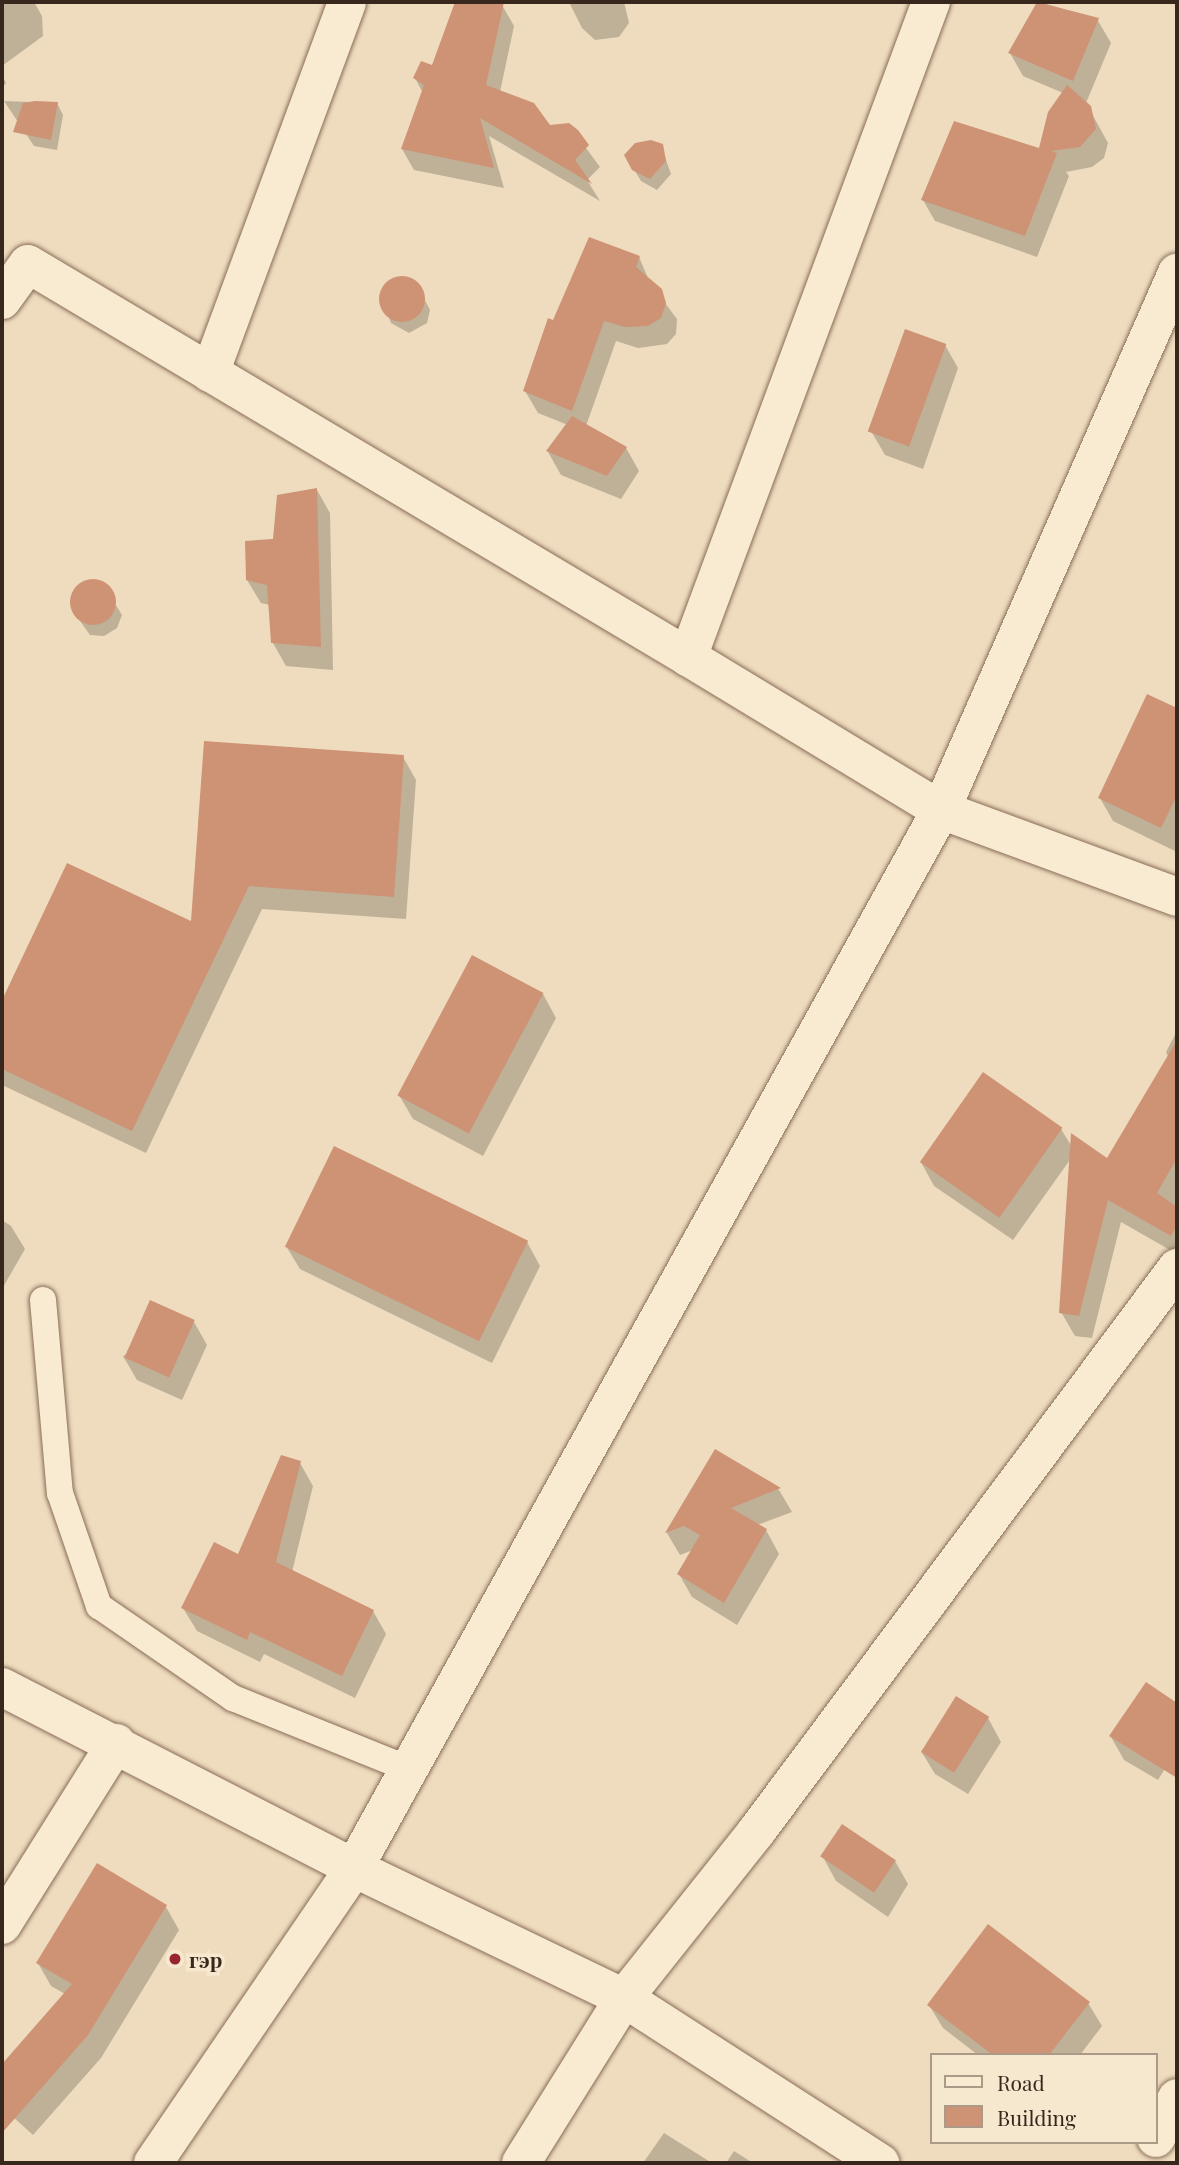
<!DOCTYPE html>
<html>
<head>
<meta charset="utf-8">
<style>
	body { margin:0 }
	#map { position:relative; width:1179px; height:2165px; overflow:hidden; background:#efdcbf; font-family:"Playfair Display",serif }
	div>[style] { position:absolute }
	.shadow>* { inset:0; background:#0003 }
	.building>* { inset:0; background:#ce9274; transform-origin:0 0 }
	.round { border-radius:50% }
	.roads { filter:drop-shadow(0 0 2px #886d57) drop-shadow(0 0 2px #886d57) }
	.lane>* { height:26px; margin:-13px; padding:0 13px; transform-origin:13px; border-radius:13px; background:#f9ead2 }
	.street>* { height:38px; margin:-19px; padding:0 19px; transform-origin:19px; border-radius:19px; background:#f9ead2 }
	.secondary>* { height:38px; margin:-19px; padding:0 19px; transform-origin:19px; border-radius:19px; background:#f9ead2 }
	.dots>* { width:19px; height:19px; translate:-50% -50%; box-sizing:border-box; border:4px solid #f6e7cf; border-radius:50% }
	span { translate:-50% -50%; white-space:nowrap; text-align:center; line-height:1.15; -webkit-text-stroke:7px #f6e7cf; paint-order:stroke }
	.poi-label { font-size:21px; color:#37271c; font-weight:700 }
	.left { translate:0 -50%; text-align:left }
	.frame { position:absolute; inset:0; border:4px solid #37271c; pointer-events:none }
	.legend { position:absolute; left:930px; top:2053px; width:228px; height:91px; box-sizing:border-box; background:#f6e7cf; border:2px solid #aa9a87; margin:0; padding:9px 12px; list-style:none; font-size:21px; color:#37271c }
	.legend li { display:flex; align-items:center; gap:14px; height:35px }
	.legend b { width:35px; border:2px solid #aa9a87 }
</style>
</head>
<body>
<div id="map">
	<div class="shadow">
		<div style="clip-path:polygon(2px 2px,34px 2px,42px 16px,43px 36px,2px 66px)"></div>
		<div style="clip-path:polygon(457px 2px,502px 5px,514px 26px,500px 92px,549px 127px,569px 125px,600px 167px,587px 180px,600px 201px,489px 136px,504px 188px,414px 170px,402px 149px,423px 93px,415px 78px,433px 67px)"></div>
		<div style="clip-path:polygon(569px 2px,624px 2px,629px 23px,619px 37px,595px 40px,582px 28px)"></div>
		<div style="clip-path:polygon(1039px 2px,1097px 19px,1111px 43px,1086px 103px,1108px 143px,1104px 158px,1092px 167px,1066px 172px,1069px 176px,1037px 257px,935px 221px,923px 200px,1040px 150px,1063px 93px,1023px 76px,1010px 53px)"></div>
		<div style="clip-path:polygon(2px 75px,6px 83px,2px 88px)"></div>
		<div style="clip-path:polygon(4px 101px,57px 103px,63px 115px,57px 150px,34px 146px)"></div>
		<div style="clip-path:polygon(661px 146px,671px 174px,657px 190px,641px 181px,626px 156px)"></div>
		<div style="clip-path:polygon(639px 257px,650px 283px,677px 319px,676px 334px,667px 344px,638px 348px,616px 341px,586px 426px,626px 448px,639px 471px,621px 499px,561px 475px,548px 452px,568px 425px,538px 413px,525px 391px,553px 322px)"></div>
		<div style="clip-path:polygon(405px 278px,417px 285px,430px 310px,427px 323px,409px 333px,391px 323px,381px 297px,392px 280px)"></div>
		<div style="clip-path:polygon(945px 345px,958px 368px,923px 469px,885px 455px,871px 431px)"></div>
		<div style="clip-path:polygon(317px 490px,330px 513px,333px 670px,286px 666px,273px 643px,270px 605px,261px 603px,247px 580px)"></div>
		<div style="clip-path:polygon(91px 581px,103px 584px,122px 615px,117px 628px,104px 636px,90px 635px,73px 611px,74px 591px)"></div>
		<div style="clip-path:polygon(1148px 696px,1177px 710px,1175px 851px,1113px 821px,1100px 798px)"></div>
		<div style="clip-path:polygon(403px 757px,416px 780px,406px 919px,262px 909px,146px 1153px,2px 1085px,2px 1004px,68px 865px,193px 923px)"></div>
		<div style="clip-path:polygon(543px 994px,556px 1018px,483px 1156px,413px 1119px,399px 1095px)"></div>
		<div style="clip-path:polygon(1177px 1031px,1177px 1254px,1121px 1222px,1092px 1338px,1075px 1336px,1061px 1312px,1072px 1157px,1013px 1240px,934px 1186px,921px 1162px,1061px 1129px,1072px 1147px,1108px 1161px,1169px 1058px,1166px 1052px)"></div>
		<div style="clip-path:polygon(2px 1220px,11px 1226px,25px 1249px,2px 1289px)"></div>
		<div style="clip-path:polygon(527px 1242px,540px 1266px,492px 1363px,300px 1269px,286px 1246px)"></div>
		<div style="clip-path:polygon(194px 1322px,207px 1345px,182px 1400px,137px 1380px,123px 1356px)"></div>
		<div style="clip-path:polygon(716px 1451px,779px 1490px,792px 1512px,757px 1525px,766px 1530px,779px 1554px,737px 1625px,692px 1597px,679px 1574px,693px 1550px,680px 1555px,667px 1533px)"></div>
		<div style="clip-path:polygon(300px 1463px,313px 1486px,292px 1572px,373px 1611px,386px 1634px,355px 1698px,264px 1654px,260px 1662px,197px 1631px,183px 1608px,239px 1556px)"></div>
		<div style="clip-path:polygon(1146px 1685px,1177px 1705px,1177px 1749px,1158px 1780px,1124px 1760px,1111px 1737px)"></div>
		<div style="clip-path:polygon(988px 1718px,1001px 1742px,968px 1794px,935px 1774px,921px 1751px)"></div>
		<div style="clip-path:polygon(823px 1857px,895px 1861px,908px 1884px,888px 1917px,836px 1881px)"></div>
		<div style="clip-path:polygon(166px 1907px,179px 1930px,101px 2058px,33px 2135px,2px 2107px,2px 2067px,65px 1994px,51px 1986px,38px 1963px)"></div>
		<div style="clip-path:polygon(1088px 2003px,1102px 2026px,1080px 2055px,978px 2055px,943px 2028px,929px 2005px)"></div>
		<div style="clip-path:polygon(664px 2133px,712px 2163px,643px 2163px)"></div>
		<div style="clip-path:polygon(734px 2151px,753px 2163px,726px 2163px)"></div>
	</div>
	<div class="building">
		<div style="clip-path:polygon(455px 2px,504px 2px,486px 85px,534px 103px,550px 125px,569px 123px,578px 130px,589px 145px,575px 160px,592px 184px,480px 118px,494px 168px,401px 149px,424px 85px,413px 78px,421px 61px,432px 65px)"></div>
		<div style="clip-path:polygon(1037px 2px,1099px 18px,1073px 81px,1008px 53px)"></div>
		<div style="clip-path:polygon(1067px 85px,1091px 106px,1096px 129px,1080px 147px,1051px 151px,1057px 153px,1025px 236px,921px 200px,954px 121px,1039px 148px,1048px 112px)"></div>
		<div style="clip-path:polygon(35px 101px,58px 102px,51px 140px,13px 132px,23px 103px)"></div>
		<div style="clip-path:polygon(651px 140px,663px 144px,666px 161px,650px 179px,632px 170px,624px 155px,635px 143px)"></div>
		<div style="clip-path:polygon(589px 237px,640px 256px,636px 267px,662px 289px,666px 303px,661px 318px,648px 326px,625px 327px,604px 321px,572px 411px,523px 391px,548px 318px,553px 320px)"></div>
		<div class="round" style="left:379px;top:276px;width:46px;height:46px"></div>
		<div style="left:905px;top:329px;width:44px;height:109px;rotate:20deg"></div>
		<div style="clip-path:polygon(572px 416px,627px 447px,607px 476px,546px 451px)"></div>
		<div style="clip-path:polygon(317px 488px,321px 647px,271px 643px,267px 585px,246px 580px,245px 541px,273px 539px,277px 495px)"></div>
		<div class="round" style="left:70px;top:579px;width:46px;height:46px"></div>
		<div style="clip-path:polygon(1147px 694px,1177px 708px,1177px 795px,1161px 828px,1098px 798px)"></div>
		<div style="clip-path:polygon(204px 741px,404px 755px,394px 897px,249px 886px,132px 1131px,2px 1069px,2px 1000px,67px 863px,191px 921px)"></div>
		<div style="left:472px;top:955px;width:81px;height:159px;rotate:28deg"></div>
		<div style="clip-path:polygon(1177px 1040px,1177px 1158px,1157px 1193px,1177px 1207px,1177px 1225px,1171px 1236px,1108px 1200px,1079px 1316px,1059px 1313px,1071px 1133px,1107px 1158px)"></div>
		<div style="left:983px;top:1072px;width:97px;height:110px;rotate:35deg"></div>
		<div style="left:334px;top:1146px;width:216px;height:112px;rotate:26deg"></div>
		<div style="left:150px;top:1300px;width:49px;height:63px;rotate:24deg"></div>
		<div style="clip-path:polygon(715px 1449px,781px 1488px,731px 1508px,767px 1529px,724px 1603px,677px 1574px,700px 1535px,684px 1526px,665px 1533px)"></div>
		<div style="clip-path:polygon(281px 1455px,301px 1461px,276px 1562px,374px 1610px,342px 1676px,250px 1632px,247px 1640px,181px 1608px,214px 1542px,238px 1554px)"></div>
		<div style="clip-path:polygon(1146px 1682px,1177px 1703px,1177px 1778px,1109px 1736px)"></div>
		<div style="left:956px;top:1696px;width:39px;height:66px;rotate:32deg"></div>
		<div style="left:842px;top:1824px;width:65px;height:39px;rotate:34deg"></div>
		<div style="clip-path:polygon(97px 1863px,167px 1905px,88px 2035px,2px 2133px,2px 2064px,72px 1984px,36px 1963px)"></div>
		<div style="clip-path:polygon(988px 1924px,1090px 2002px,1049px 2055px,993px 2055px,927px 2005px)"></div>
	</div>
	<div class="roads">
		<div class="lane">
			<div style="left:43px;top:1300px;width:194px;rotate:85deg"></div>
			<div style="left:60px;top:1493px;width:120px;rotate:71deg"></div>
			<div style="left:99px;top:1606px;width:163px;rotate:34.5deg"></div>
			<div style="left:233px;top:1698px;width:190px;rotate:22deg"></div>
		</div>
		<div class="street">
			<div style="left:931px;top:2px;width:699px;rotate:110.35deg"></div>
			<div style="left:688px;top:657px;width:296px;rotate:31.2deg"></div>
			<div style="left:941px;top:810px;width:252px;rotate:20.2deg"></div>
			<div style="left:2px;top:300px;width:44px;rotate:-54.2deg"></div>
			<div style="left:28px;top:264px;width:768px;rotate:30.77deg"></div>
			<div style="left:210px;top:373px;width:395px;rotate:-69.7deg"></div>
			<div style="left:2px;top:1925px;width:215px;rotate:-57.9deg"></div>
			<div style="left:1156px;top:2138px;width:45px;rotate:-62.3deg"></div>
			<div style="left:153px;top:2163px;width:357px;rotate:-55.7deg"></div>
			<div style="left:354px;top:1868px;width:1210px;rotate:-60.98deg"></div>
			<div style="left:941px;top:810px;width:587px;rotate:-66.28deg"></div>
			<div style="left:521px;top:2163px;width:195px;rotate:-58deg"></div>
			<div style="left:624px;top:1998px;width:212px;rotate:-51.5deg"></div>
			<div style="left:756px;top:1832px;width:704px;rotate:-53.26deg"></div>
		</div>
		<div class="secondary">
			<div style="left:2px;top:1687px;width:396px;rotate:27.2deg"></div>
			<div style="left:354px;top:1868px;width:300px;rotate:25.7deg"></div>
			<div style="left:624px;top:1998px;width:305px;rotate:32.8deg"></div>
		</div>
	</div>
	<div class="dots">
		<div style="left:175px;top:1959px;background:#982630"></div>
	</div>
	<div class="poi-label">
		<span class="left" style="left:189px;top:1959px">гэр</span>
	</div>
	<div class="frame"></div>
	<ul class="legend">
	<li><b style="height:9px;background:#f9ead2"></b>Road</li>
	<li><b style="height:19px;background:#ce9274"></b>Building</li>
	</ul>
</div>
</body>
</html>
